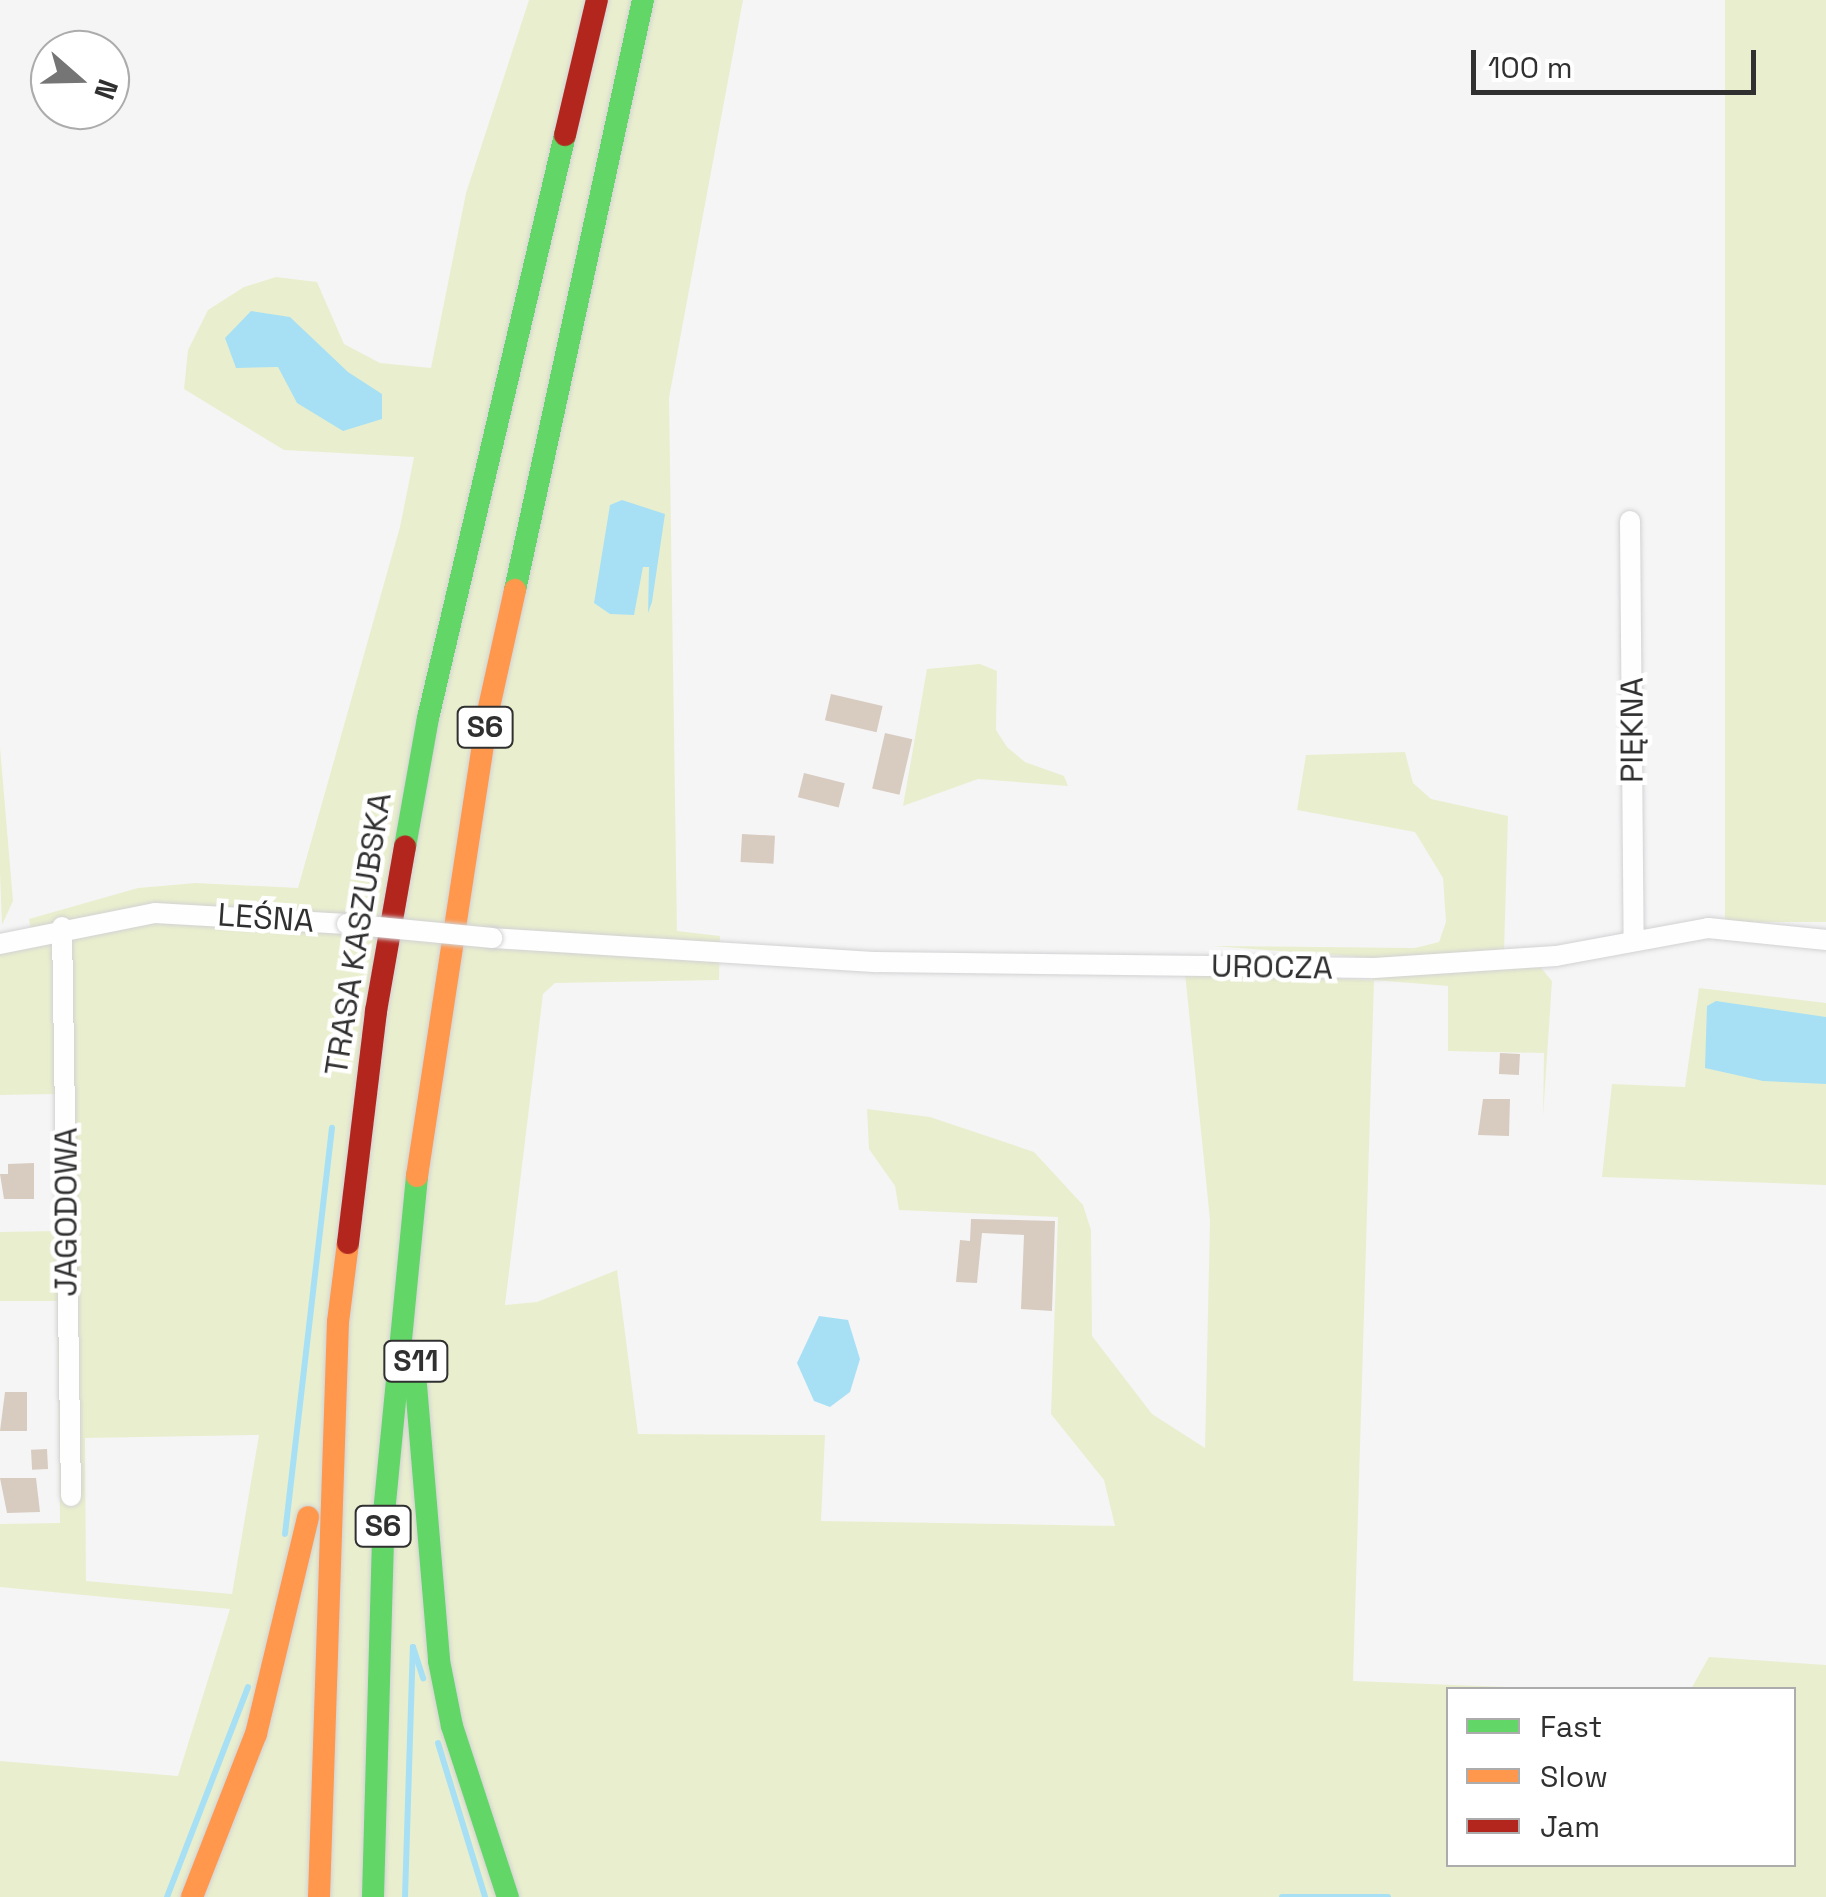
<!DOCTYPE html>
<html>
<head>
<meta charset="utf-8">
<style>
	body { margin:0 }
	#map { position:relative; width:1826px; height:1897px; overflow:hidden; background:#f5f5f6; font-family:"Space Grotesk",sans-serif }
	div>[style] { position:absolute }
	.green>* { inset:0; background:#e9efce; transform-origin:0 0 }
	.water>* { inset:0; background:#a7e0f5 }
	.stream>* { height:6px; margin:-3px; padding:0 3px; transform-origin:3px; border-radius:3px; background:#a7e0f5 }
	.building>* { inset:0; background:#d8cbc0; transform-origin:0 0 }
	.roads { filter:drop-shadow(0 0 2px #d2d2d3) drop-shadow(0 0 2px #d2d2d3) }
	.street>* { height:20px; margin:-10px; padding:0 10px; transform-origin:10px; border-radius:10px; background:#fefefe }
	.fast>* { height:22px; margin:-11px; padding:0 11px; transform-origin:11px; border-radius:11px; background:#63d668 }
	.slow>* { height:22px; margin:-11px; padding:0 11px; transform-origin:11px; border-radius:11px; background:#ff974d }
	.jam>* { height:22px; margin:-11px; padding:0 11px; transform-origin:11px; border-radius:11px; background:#b3261e }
	.bridges { filter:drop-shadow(0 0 2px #d2d2d3) drop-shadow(0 0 2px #d2d2d3) }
	.street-bridge>* { height:20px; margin:-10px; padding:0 10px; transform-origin:10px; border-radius:10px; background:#fefefe }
	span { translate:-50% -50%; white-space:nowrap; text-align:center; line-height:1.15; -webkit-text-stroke:9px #fff; paint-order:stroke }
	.shield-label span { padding:2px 8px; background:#fff; border:2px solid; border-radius:8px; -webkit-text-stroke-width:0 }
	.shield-label { font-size:30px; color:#303031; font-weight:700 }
	.street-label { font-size:32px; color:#303031 }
	.legend { position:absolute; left:1446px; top:1687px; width:350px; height:180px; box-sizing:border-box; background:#fff; border:2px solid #acacad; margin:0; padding:12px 18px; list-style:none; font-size:30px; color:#303031 }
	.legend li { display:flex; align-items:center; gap:20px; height:50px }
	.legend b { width:50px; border:2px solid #acacad }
	.north { position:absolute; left:30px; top:30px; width:100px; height:100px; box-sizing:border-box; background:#fff; border:2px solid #acacad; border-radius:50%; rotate:110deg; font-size:28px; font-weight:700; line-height:40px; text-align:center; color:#303031 }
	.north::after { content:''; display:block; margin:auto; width:35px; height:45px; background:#757576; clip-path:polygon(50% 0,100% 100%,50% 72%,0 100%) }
	.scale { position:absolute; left:1471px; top:50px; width:285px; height:45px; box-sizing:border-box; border:5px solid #303031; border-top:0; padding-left:12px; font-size:30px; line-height:35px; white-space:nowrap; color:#303031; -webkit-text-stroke:8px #fff; paint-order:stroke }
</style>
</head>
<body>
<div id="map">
	<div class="green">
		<div style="clip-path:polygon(evenodd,529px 0,743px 0,669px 398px,677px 931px,720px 936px,719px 980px,555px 983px,543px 994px,505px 1305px,537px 1302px,617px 1270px,638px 1434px,825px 1435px,821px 1521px,1115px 1526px,1104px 1480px,1051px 1414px,1058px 1217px,899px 1210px,895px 1186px,869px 1149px,867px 1109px,930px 1117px,1034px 1152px,1083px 1205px,1091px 1230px,1092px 1336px,1152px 1414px,1205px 1448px,1210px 1220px,1185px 973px,1373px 980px,1372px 973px,1537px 963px,1552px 981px,1543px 1117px,1544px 1053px,1448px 1051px,1448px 986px,1374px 980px,1353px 1681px,1559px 1689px,1448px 1690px,1448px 1864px,1794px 1864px,1794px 1690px,1691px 1689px,1709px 1657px,1826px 1665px,1826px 1897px,0 1897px,0 1761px,178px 1776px,230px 1609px,0 1587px,0 1524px,60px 1523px,57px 1301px,0 1301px,0 1232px,57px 1231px,55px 1094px,0 1095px,0 951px,33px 943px,29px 919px,138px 888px,196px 883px,298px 888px,400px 527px,414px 457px,284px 450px,184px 389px,188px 350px,208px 310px,244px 287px,276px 277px,317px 282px,344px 344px,380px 363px,431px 368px,466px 193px,529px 0,259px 1435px,232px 1594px,86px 1581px,85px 1438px,259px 1435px)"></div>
		<div style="left:1725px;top:0;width:101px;height:922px"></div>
		<div style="clip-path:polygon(980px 664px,997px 671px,996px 730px,1007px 747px,1025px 762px,1064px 776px,1068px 786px,978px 779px,903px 806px,927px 669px)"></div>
		<div style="clip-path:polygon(0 747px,13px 901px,2px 925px,0 873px)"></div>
		<div style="clip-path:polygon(1405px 752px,1413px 783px,1431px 799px,1508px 816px,1504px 952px,1374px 958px,1213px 946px,1415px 948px,1439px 942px,1446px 922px,1443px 878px,1415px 832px,1297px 810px,1306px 755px)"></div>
		<div style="clip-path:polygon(1699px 988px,1826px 1003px,1826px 1185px,1602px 1177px,1612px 1084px,1685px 1087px)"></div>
	</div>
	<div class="water">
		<div style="clip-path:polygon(251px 311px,290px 317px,348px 372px,382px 394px,382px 419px,343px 431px,297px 403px,278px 367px,236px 368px,225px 338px)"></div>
		<div style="clip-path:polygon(622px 500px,665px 514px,652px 602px,648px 613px,649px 567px,643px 567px,634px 615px,610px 614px,594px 603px,610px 505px)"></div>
		<div style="clip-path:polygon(1716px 1001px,1826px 1017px,1826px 1084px,1763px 1081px,1705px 1068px,1707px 1006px)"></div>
		<div style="clip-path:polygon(819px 1316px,848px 1320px,860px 1359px,850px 1392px,830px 1407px,814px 1401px,797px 1363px)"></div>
	</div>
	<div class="stream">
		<div style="left:285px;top:1534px;width:409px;rotate:-83.4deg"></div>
		<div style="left:413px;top:1647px;width:33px;rotate:72deg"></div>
		<div style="left:438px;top:1743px;width:161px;rotate:73deg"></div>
		<div style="left:167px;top:1897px;width:225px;rotate:-68.9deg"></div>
		<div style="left:405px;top:1897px;width:250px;rotate:-88.2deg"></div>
		<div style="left:1282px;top:1897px;width:106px"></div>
	</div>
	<div class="building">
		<div style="left:831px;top:694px;width:53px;height:27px;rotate:13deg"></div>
		<div style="left:885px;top:733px;width:28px;height:57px;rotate:13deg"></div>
		<div style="left:804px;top:773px;width:42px;height:25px;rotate:14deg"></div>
		<div style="left:742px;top:834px;width:33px;height:28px;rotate:3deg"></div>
		<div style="left:1500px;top:1053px;width:20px;height:21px;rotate:3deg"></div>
		<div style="clip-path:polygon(1483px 1099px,1510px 1099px,1509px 1136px,1478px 1135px)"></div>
		<div style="clip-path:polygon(34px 1163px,34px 1199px,4px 1199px,0 1174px,8px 1174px,8px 1164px)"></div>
		<div style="clip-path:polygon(971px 1219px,1055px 1221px,1052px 1311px,1021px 1309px,1024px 1235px,982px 1233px,977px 1283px,956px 1282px,960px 1240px,970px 1241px)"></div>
		<div style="clip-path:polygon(5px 1392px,27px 1392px,27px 1431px,0 1431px)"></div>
		<div style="left:47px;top:1449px;width:20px;height:16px;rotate:87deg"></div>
		<div style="clip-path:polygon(0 1478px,36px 1478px,40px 1512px,7px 1513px)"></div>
	</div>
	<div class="roads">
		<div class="street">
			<div style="left:1630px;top:521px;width:418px;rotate:89.5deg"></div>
			<div style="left:62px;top:927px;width:569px;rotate:89.09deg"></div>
			<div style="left:492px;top:938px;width:384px;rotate:3.6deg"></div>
			<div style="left:875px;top:962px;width:499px;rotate:0.7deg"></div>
			<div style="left:1374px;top:968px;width:182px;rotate:-3.8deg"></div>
			<div style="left:1556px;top:956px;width:155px;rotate:-10.4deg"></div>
			<div style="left:1708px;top:928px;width:119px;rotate:5.8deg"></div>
			<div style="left:0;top:944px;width:158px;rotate:-11.3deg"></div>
			<div style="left:155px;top:913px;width:192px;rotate:3.3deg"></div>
		</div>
		<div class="fast">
			<div style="left:515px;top:590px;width:604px;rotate:-77.76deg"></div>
			<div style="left:405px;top:847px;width:131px;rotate:-79.9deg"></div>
			<div style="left:428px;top:718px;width:599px;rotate:-76.78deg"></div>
			<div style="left:416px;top:1385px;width:277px;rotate:85.2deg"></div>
			<div style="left:439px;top:1661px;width:66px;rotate:78.7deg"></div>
			<div style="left:452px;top:1726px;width:180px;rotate:71.9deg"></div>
			<div style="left:373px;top:1897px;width:384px;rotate:-88.4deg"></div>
			<div style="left:384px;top:1513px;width:339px;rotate:-84.4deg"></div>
		</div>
		<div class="slow">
			<div style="left:417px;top:1176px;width:469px;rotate:-81.3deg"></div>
			<div style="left:488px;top:712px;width:125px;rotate:-77.5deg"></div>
			<div style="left:192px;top:1897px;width:175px;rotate:-68.6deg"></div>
			<div style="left:256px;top:1734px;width:223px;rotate:-76.5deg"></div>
			<div style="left:319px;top:1897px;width:575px;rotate:-88.11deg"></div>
			<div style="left:338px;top:1322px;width:80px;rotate:-82.8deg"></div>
		</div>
		<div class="jam">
			<div style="left:565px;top:135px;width:139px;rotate:-76.7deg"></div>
			<div style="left:348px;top:1243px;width:234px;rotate:-83.1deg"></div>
			<div style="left:376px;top:1011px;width:167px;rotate:-80deg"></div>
		</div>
	</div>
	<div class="bridges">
		<div class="street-bridge">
			<div style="left:347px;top:924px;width:146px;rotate:5.5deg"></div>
		</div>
	</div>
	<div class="shield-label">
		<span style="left:485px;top:727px">S6</span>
		<span style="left:416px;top:1361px">S11</span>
		<span style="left:383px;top:1526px">S6</span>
	</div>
	<div class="street-label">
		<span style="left:1632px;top:730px;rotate:-90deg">PIĘKNA</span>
		<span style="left:266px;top:918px;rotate:4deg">LEŚNA</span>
		<span style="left:358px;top:934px;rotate:-81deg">TRASA KASZUBSKA</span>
		<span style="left:1272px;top:967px;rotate:1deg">UROCZA</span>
		<span style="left:66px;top:1212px;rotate:-90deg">JAGODOWA</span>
	</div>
	<ul class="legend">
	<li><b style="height:12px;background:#63d668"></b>Fast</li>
	<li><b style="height:12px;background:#ff974d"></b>Slow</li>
	<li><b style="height:12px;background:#b3261e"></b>Jam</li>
	</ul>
	<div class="north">N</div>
	<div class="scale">100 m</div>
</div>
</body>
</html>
